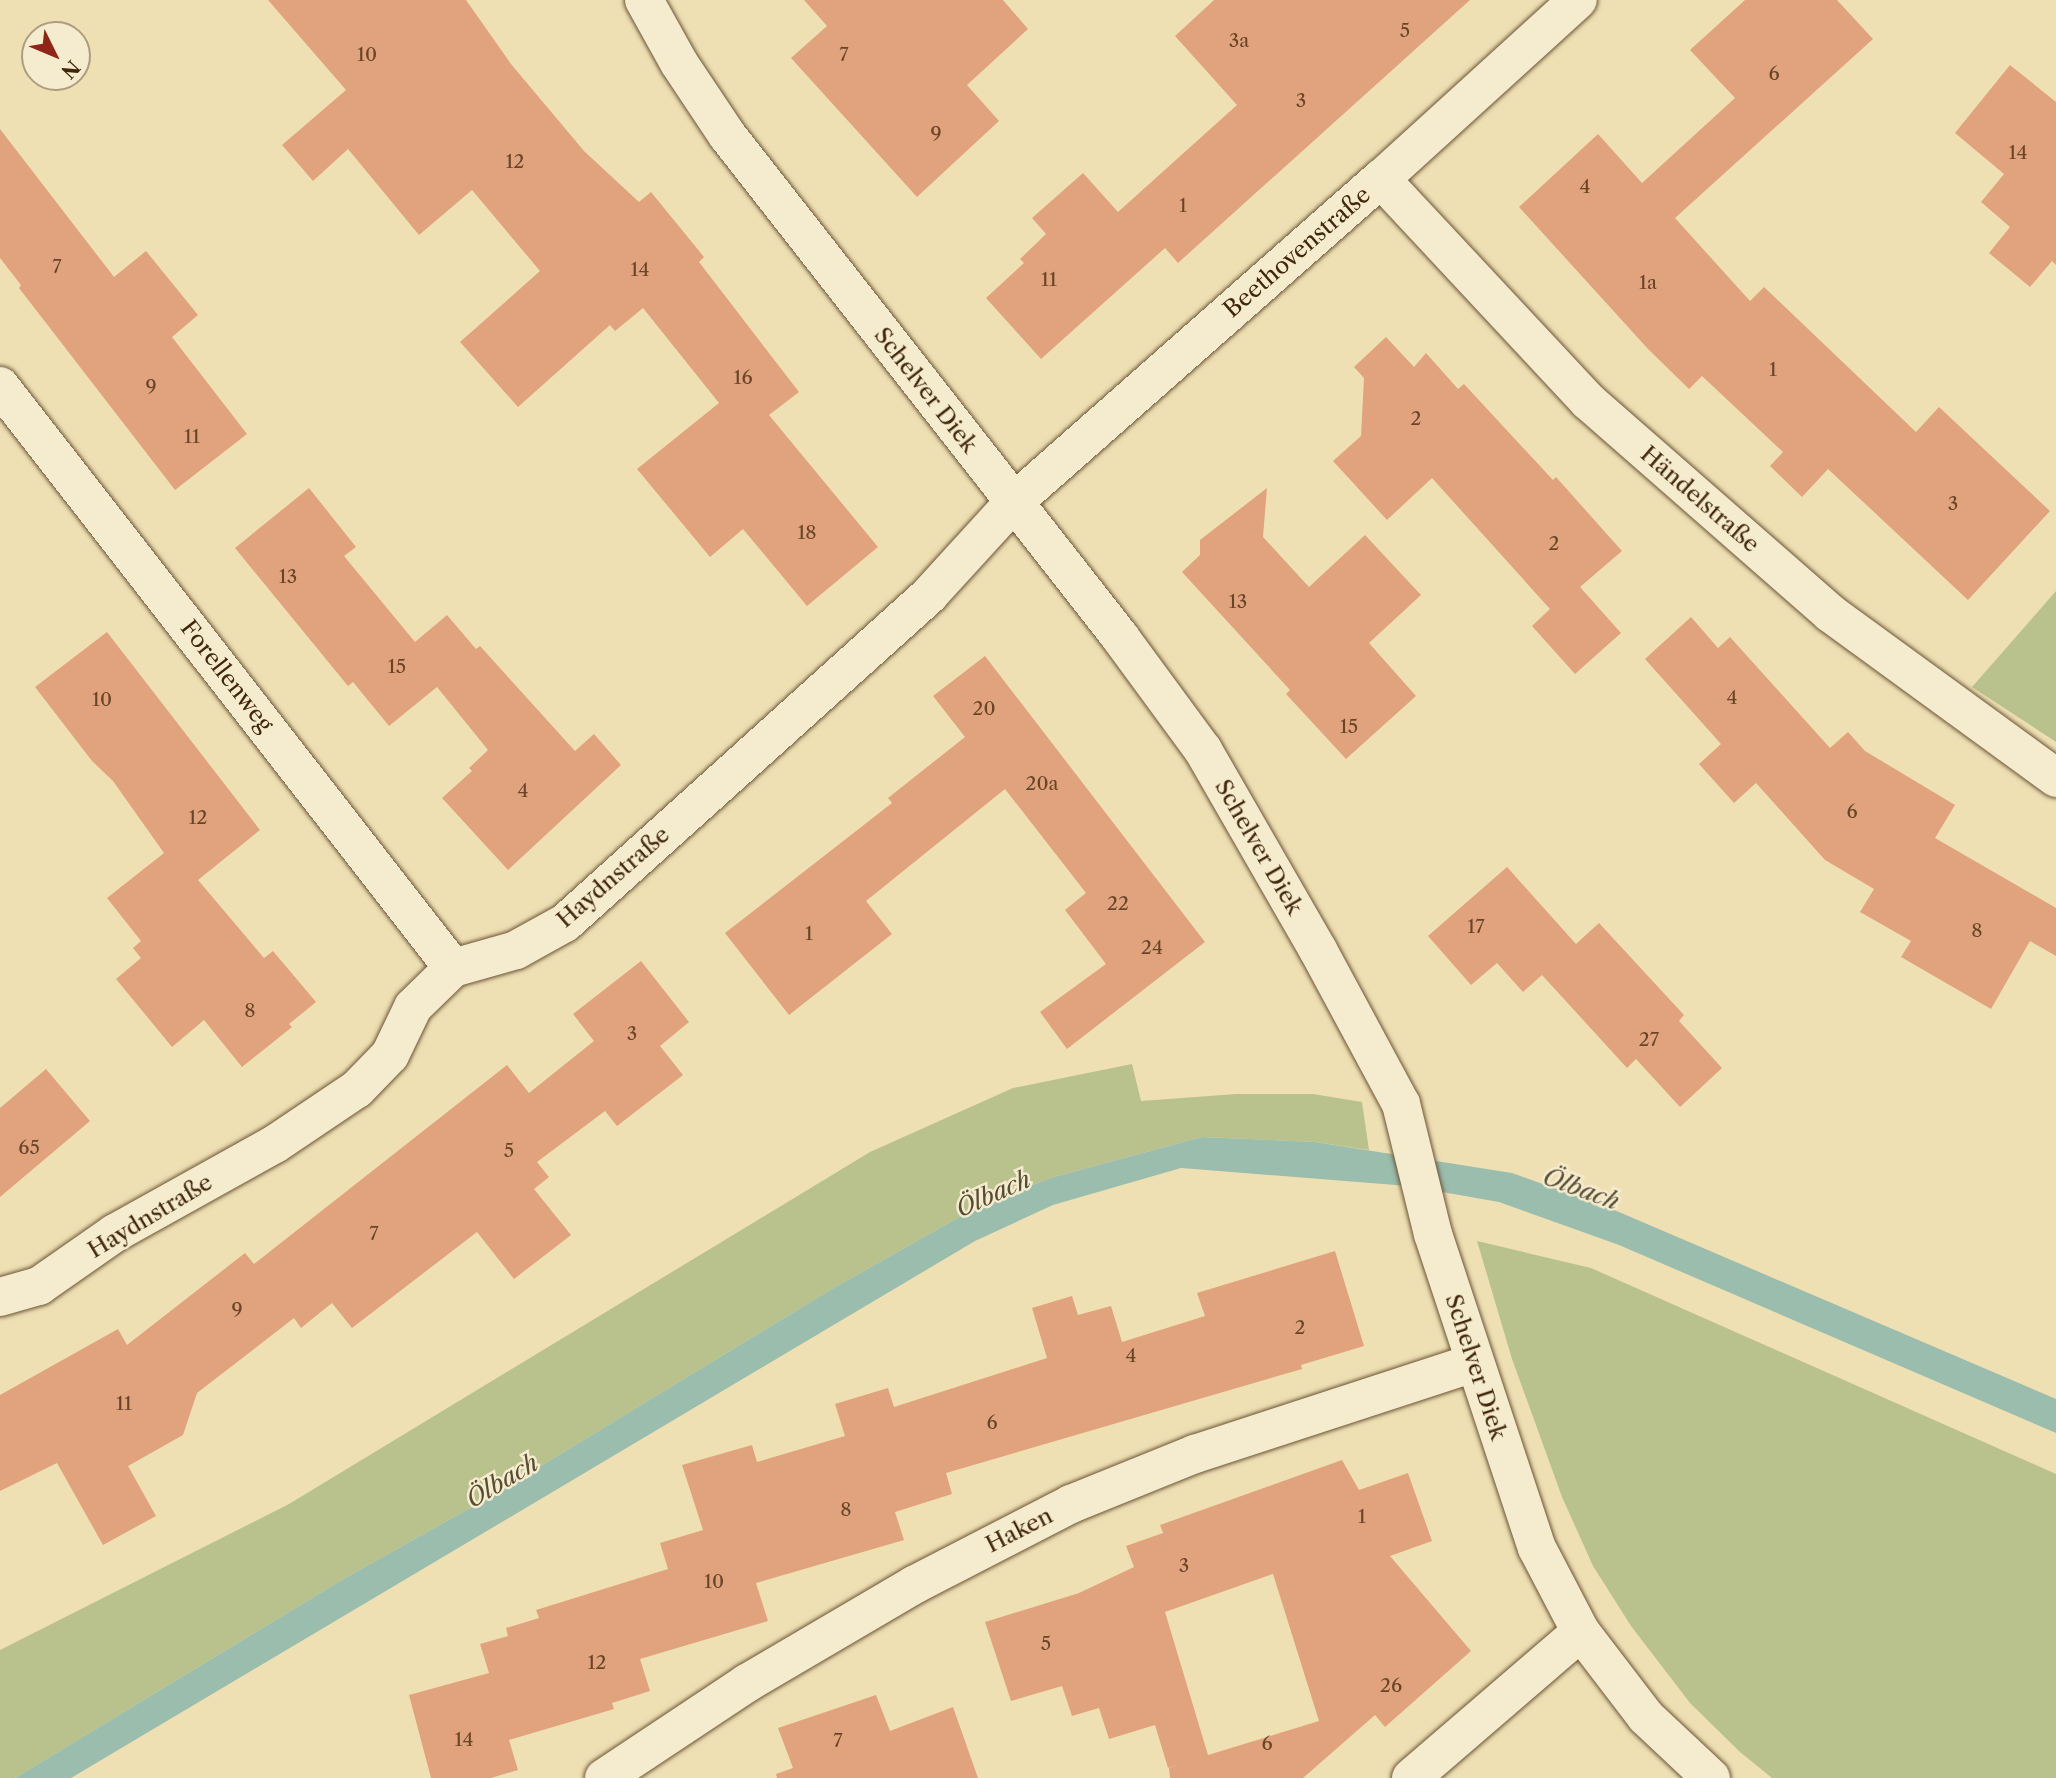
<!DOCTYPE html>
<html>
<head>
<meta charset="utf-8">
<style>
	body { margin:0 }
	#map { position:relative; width:2056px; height:1778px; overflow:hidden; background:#efe0b4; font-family:"Libre Caslon Text",serif }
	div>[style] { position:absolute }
	.green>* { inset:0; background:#b9c28d }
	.water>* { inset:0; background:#9abdad }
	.building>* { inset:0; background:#e1a37d }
	.roads { filter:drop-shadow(0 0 2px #6c5435) drop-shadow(0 0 2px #6c5435) }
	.minor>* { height:38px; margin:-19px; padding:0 19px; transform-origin:19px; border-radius:19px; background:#f5ebce }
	span { translate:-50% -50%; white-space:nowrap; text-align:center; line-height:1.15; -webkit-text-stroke:5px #f5ebce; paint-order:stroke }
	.number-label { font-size:19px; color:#694528 }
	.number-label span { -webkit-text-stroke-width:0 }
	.street-label { font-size:23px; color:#41260b }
	.water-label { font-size:24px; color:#574c34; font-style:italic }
	.north { position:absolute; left:21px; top:21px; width:70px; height:70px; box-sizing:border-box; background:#f5ebce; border:2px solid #ad9c80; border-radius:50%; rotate:133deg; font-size:19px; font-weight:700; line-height:28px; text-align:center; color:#41260b }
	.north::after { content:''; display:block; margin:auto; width:24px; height:32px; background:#8f2418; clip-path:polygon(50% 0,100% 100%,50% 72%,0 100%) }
</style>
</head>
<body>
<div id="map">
	<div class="green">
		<div style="clip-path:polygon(2056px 591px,2056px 742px,1972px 687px)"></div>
		<div style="clip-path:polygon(1132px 1064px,1141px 1101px,1236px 1094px,1313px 1094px,1362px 1102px,1369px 1150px,1315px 1142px,1202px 1137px,1054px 1177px,986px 1202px,832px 1289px,495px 1494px,340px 1581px,15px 1778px,0 1778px,0 1650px,289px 1504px,870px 1152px,1013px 1088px)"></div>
		<div style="clip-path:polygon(1477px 1241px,1591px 1268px,2056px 1474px,2056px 1778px,1772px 1778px,1740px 1752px,1690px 1703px,1631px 1626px,1593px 1566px,1562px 1497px,1512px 1359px)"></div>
	</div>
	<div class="water">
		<div style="clip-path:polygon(1202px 1137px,1315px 1142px,1512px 1173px,1612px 1209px,2056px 1399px,2056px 1433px,1619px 1245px,1499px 1202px,1408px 1186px,1181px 1168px,1053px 1205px,975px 1241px,71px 1778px,15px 1778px,340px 1581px,495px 1494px,832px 1289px,986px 1202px,1054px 1177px)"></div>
	</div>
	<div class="building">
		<div style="clip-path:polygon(268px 0,466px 0,511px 64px,584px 151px,639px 202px,651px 192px,704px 257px,699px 262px,799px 392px,769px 415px,878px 547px,807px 606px,743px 529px,710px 557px,637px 469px,719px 403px,643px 308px,615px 331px,610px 325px,518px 407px,460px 342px,540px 271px,472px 190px,419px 235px,348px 149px,313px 181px,282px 145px,346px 90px)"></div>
		<div style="clip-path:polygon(804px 0,1003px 0,1028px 29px,967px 85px,999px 121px,917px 197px,791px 58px,827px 26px)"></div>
		<div style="clip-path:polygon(1214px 0,1470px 0,1178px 263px,1165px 248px,1041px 359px,986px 298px,1024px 263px,1020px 259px,1046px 234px,1032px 218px,1083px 173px,1118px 212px,1237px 105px,1175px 36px)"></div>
		<div style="clip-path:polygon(1745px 0,1837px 0,1873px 39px,1675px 218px,1750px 301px,1764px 287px,1916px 432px,1939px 407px,2050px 511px,1968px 600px,1828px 469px,1802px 497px,1770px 466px,1783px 452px,1702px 376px,1689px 389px,1648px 349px,1519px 207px,1598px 134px,1642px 183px,1735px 98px,1690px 50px)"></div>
		<div style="clip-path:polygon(2010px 65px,2056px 102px,2056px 265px,2052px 261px,2030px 287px,1989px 253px,2010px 227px,1981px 202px,2004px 174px,1955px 133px)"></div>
		<div style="clip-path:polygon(0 129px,114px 277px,146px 251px,198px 315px,172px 337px,247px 434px,175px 490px,19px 288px,21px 285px,0 258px)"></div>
		<div style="clip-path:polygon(1386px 337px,1414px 367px,1426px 353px,1458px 389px,1464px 384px,1553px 480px,1556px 477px,1622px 551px,1580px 587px,1621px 633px,1575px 674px,1532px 626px,1550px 609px,1432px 478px,1387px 520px,1333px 461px,1361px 436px,1364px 378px,1354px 367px)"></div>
		<div style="clip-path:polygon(309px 488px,356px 547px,344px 556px,415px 642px,447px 615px,476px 649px,480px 646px,575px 751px,594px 734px,621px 765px,508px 870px,442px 798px,472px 771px,469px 768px,488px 750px,437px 687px,389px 726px,353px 682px,348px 686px,235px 548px)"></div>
		<div style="clip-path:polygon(1267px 488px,1263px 537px,1309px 587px,1365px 535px,1421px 595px,1369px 643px,1416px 696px,1346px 759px,1286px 694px,1290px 690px,1182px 572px,1200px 555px,1200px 540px)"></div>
		<div style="clip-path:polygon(1691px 617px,1718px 648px,1730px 637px,1830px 748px,1848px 732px,1865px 751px,1955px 805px,1935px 838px,2056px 908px,2056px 956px,2030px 941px,1991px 1009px,1901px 957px,1911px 941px,1860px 912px,1874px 889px,1825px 860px,1756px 783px,1734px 803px,1699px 764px,1721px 744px,1645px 659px)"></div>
		<div style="clip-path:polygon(107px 632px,260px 830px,198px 880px,264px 958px,273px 951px,316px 1002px,289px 1024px,292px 1027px,242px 1067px,204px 1020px,172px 1047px,116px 979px,141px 958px,133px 948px,141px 941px,107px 898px,164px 853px,113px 781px,92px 761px,35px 687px)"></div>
		<div style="clip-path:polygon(985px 656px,1205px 942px,1067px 1049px,1040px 1012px,1106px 964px,1065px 910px,1086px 893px,1005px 789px,866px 901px,892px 934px,789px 1015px,725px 933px,892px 803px,888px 798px,965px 737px,933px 696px)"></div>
		<div style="clip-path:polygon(1507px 867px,1576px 944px,1599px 923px,1684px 1015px,1679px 1021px,1722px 1068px,1680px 1107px,1636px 1059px,1627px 1068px,1542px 975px,1523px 992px,1497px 963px,1471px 985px,1428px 936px)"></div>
		<div style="clip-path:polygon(641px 961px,689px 1022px,660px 1046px,683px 1075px,617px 1126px,605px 1111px,537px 1162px,549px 1177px,534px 1189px,571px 1235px,514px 1279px,477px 1232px,352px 1328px,332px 1303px,301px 1328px,294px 1318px,197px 1393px,183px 1435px,128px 1466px,156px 1516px,103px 1545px,57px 1463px,0 1491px,0 1395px,118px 1329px,127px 1345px,245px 1253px,254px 1264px,507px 1065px,529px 1093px,594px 1041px,573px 1014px)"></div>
		<div style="clip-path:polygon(46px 1069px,90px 1121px,0 1197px,0 1108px)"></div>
		<div style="clip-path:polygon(1335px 1251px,1364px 1346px,1301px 1365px,1302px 1369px,946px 1473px,952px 1494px,895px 1512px,904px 1540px,756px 1583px,768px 1621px,640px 1659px,650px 1691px,612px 1703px,614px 1709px,509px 1740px,518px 1770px,491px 1778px,431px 1778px,409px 1695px,489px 1673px,480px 1644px,508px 1636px,506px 1628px,539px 1618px,536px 1610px,668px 1569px,660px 1543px,703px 1530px,682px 1465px,752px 1445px,757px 1462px,845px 1436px,835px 1404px,888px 1388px,894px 1407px,1047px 1358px,1032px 1308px,1072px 1296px,1078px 1315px,1111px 1306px,1122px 1342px,1205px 1316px,1197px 1293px)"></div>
		<div style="clip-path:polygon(evenodd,1342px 1460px,1359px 1490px,1408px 1473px,1432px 1541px,1390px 1556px,1471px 1651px,1385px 1727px,1375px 1715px,1303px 1778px,1170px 1778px,1169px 1768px,1180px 1764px,1168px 1768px,1155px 1725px,1109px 1739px,1099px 1708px,1072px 1716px,1062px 1686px,1011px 1701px,985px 1622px,1079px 1593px,1134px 1567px,1126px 1546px,1163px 1533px,1160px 1525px,1342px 1460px,1273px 1574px,1319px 1721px,1208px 1755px,1165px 1612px,1273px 1574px)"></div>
		<div style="clip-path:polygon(876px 1695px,890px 1731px,953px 1707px,978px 1778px,777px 1778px,776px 1774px,793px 1768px,778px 1728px)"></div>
	</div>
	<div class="roads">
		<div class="minor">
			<div style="left:644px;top:0;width:72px;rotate:60.9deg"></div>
			<div style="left:679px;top:63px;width:87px;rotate:56.3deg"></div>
			<div style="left:727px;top:135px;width:638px;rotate:51.94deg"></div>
			<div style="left:1120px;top:637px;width:140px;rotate:53.7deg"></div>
			<div style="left:1203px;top:750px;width:231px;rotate:60.1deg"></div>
			<div style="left:1318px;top:950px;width:175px;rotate:61.7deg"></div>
			<div style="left:1401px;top:1104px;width:134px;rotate:76.2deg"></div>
			<div style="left:1433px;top:1234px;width:331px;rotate:71.7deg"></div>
			<div style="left:1537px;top:1548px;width:95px;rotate:62.4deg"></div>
			<div style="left:1581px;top:1632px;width:107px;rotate:52.6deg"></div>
			<div style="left:1646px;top:1717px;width:89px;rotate:43.2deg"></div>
			<div style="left:1381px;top:179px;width:304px;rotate:47deg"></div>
			<div style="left:1588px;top:401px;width:322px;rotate:41.2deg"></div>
			<div style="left:1830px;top:613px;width:280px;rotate:36.1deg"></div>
			<div style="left:0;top:386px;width:738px;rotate:52.1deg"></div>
			<div style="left:0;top:1297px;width:41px;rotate:-15.8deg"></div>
			<div style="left:39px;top:1286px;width:93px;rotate:-34.9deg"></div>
			<div style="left:115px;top:1233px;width:183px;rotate:-29.1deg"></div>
			<div style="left:275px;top:1144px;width:99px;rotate:-33.9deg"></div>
			<div style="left:357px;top:1089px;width:47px;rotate:-45.9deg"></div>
			<div style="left:390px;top:1055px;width:53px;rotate:-64.4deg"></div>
			<div style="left:413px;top:1007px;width:56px;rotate:-44.3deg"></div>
			<div style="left:453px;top:968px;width:66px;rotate:-15.9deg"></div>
			<div style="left:516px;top:950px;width:56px;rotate:-28.9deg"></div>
			<div style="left:565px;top:923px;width:491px;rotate:-42deg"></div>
			<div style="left:930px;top:594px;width:125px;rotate:-47.6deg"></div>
			<div style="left:1014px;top:502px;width:489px;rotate:-41.4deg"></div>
			<div style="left:1381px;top:179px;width:266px;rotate:-42.3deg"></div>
			<div style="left:604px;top:1778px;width:172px;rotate:-33.6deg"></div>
			<div style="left:747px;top:1683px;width:194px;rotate:-30.4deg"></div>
			<div style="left:914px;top:1585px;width:177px;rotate:-27.3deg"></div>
			<div style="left:1071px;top:1504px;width:134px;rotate:-22deg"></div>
			<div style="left:1195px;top:1454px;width:293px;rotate:-18.1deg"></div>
			<div style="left:1411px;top:1778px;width:224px;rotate:-40.7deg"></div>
		</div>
	</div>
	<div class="number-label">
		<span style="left:1405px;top:31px">5</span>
		<span style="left:1239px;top:41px">3a</span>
		<span style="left:367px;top:55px">10</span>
		<span style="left:844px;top:55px">7</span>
		<span style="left:1774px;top:74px">6</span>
		<span style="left:1301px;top:101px">3</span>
		<span style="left:936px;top:134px">9</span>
		<span style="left:2018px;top:153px">14</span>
		<span style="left:515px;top:162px">12</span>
		<span style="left:1585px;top:187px">4</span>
		<span style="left:1183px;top:206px">1</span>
		<span style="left:57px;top:267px">7</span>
		<span style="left:640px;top:270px">14</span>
		<span style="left:1049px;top:280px">11</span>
		<span style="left:1648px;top:283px">1a</span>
		<span style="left:1773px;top:370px">1</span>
		<span style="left:743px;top:378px">16</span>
		<span style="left:151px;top:387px">9</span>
		<span style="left:1416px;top:419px">2</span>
		<span style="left:192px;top:437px">11</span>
		<span style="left:1953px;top:504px">3</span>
		<span style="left:807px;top:533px">18</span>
		<span style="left:1554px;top:544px">2</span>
		<span style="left:288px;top:577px">13</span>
		<span style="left:1238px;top:602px">13</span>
		<span style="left:397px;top:667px">15</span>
		<span style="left:1732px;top:698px">4</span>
		<span style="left:102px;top:700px">10</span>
		<span style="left:984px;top:709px">20</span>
		<span style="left:1349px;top:727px">15</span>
		<span style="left:1042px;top:784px">20a</span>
		<span style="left:523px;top:791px">4</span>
		<span style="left:1852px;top:812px">6</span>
		<span style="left:198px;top:818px">12</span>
		<span style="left:1118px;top:904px">22</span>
		<span style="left:1476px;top:927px">17</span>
		<span style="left:1977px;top:931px">8</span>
		<span style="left:809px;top:934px">1</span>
		<span style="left:1152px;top:948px">24</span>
		<span style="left:250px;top:1011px">8</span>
		<span style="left:632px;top:1034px">3</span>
		<span style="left:1649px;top:1040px">27</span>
		<span style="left:29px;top:1148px">65</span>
		<span style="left:509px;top:1151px">5</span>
		<span style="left:374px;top:1234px">7</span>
		<span style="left:237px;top:1310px">9</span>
		<span style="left:1300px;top:1328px">2</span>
		<span style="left:1131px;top:1356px">4</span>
		<span style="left:124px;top:1404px">11</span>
		<span style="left:992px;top:1423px">6</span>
		<span style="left:846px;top:1510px">8</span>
		<span style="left:1362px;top:1517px">1</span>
		<span style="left:1184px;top:1566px">3</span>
		<span style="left:714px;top:1582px">10</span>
		<span style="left:1046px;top:1644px">5</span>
		<span style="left:597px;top:1663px">12</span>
		<span style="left:1391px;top:1686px">26</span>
		<span style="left:464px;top:1740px">14</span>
		<span style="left:838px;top:1741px">7</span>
		<span style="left:1267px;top:1744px">6</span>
	</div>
	<div class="street-label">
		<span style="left:1297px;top:252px;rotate:-41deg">Beethovenstraße</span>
		<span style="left:926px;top:390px;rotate:52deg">Schelver Diek</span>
		<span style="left:1700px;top:499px;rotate:41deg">Händelstraße</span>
		<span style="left:227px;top:676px;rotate:52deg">Forellenweg</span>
		<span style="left:1259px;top:847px;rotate:60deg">Schelver Diek</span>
		<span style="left:613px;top:877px;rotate:-41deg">Haydnstraße</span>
		<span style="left:150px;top:1216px;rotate:-31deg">Haydnstraße</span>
		<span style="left:1476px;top:1367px;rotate:72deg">Schelver Diek</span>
		<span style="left:1019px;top:1530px;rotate:-27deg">Haken</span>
	</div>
	<div class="water-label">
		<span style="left:1581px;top:1189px;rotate:20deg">Ölbach</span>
		<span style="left:993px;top:1194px;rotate:-24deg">Ölbach</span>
		<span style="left:502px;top:1481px;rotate:-31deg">Ölbach</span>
	</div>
	<div class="north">N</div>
</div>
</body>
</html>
